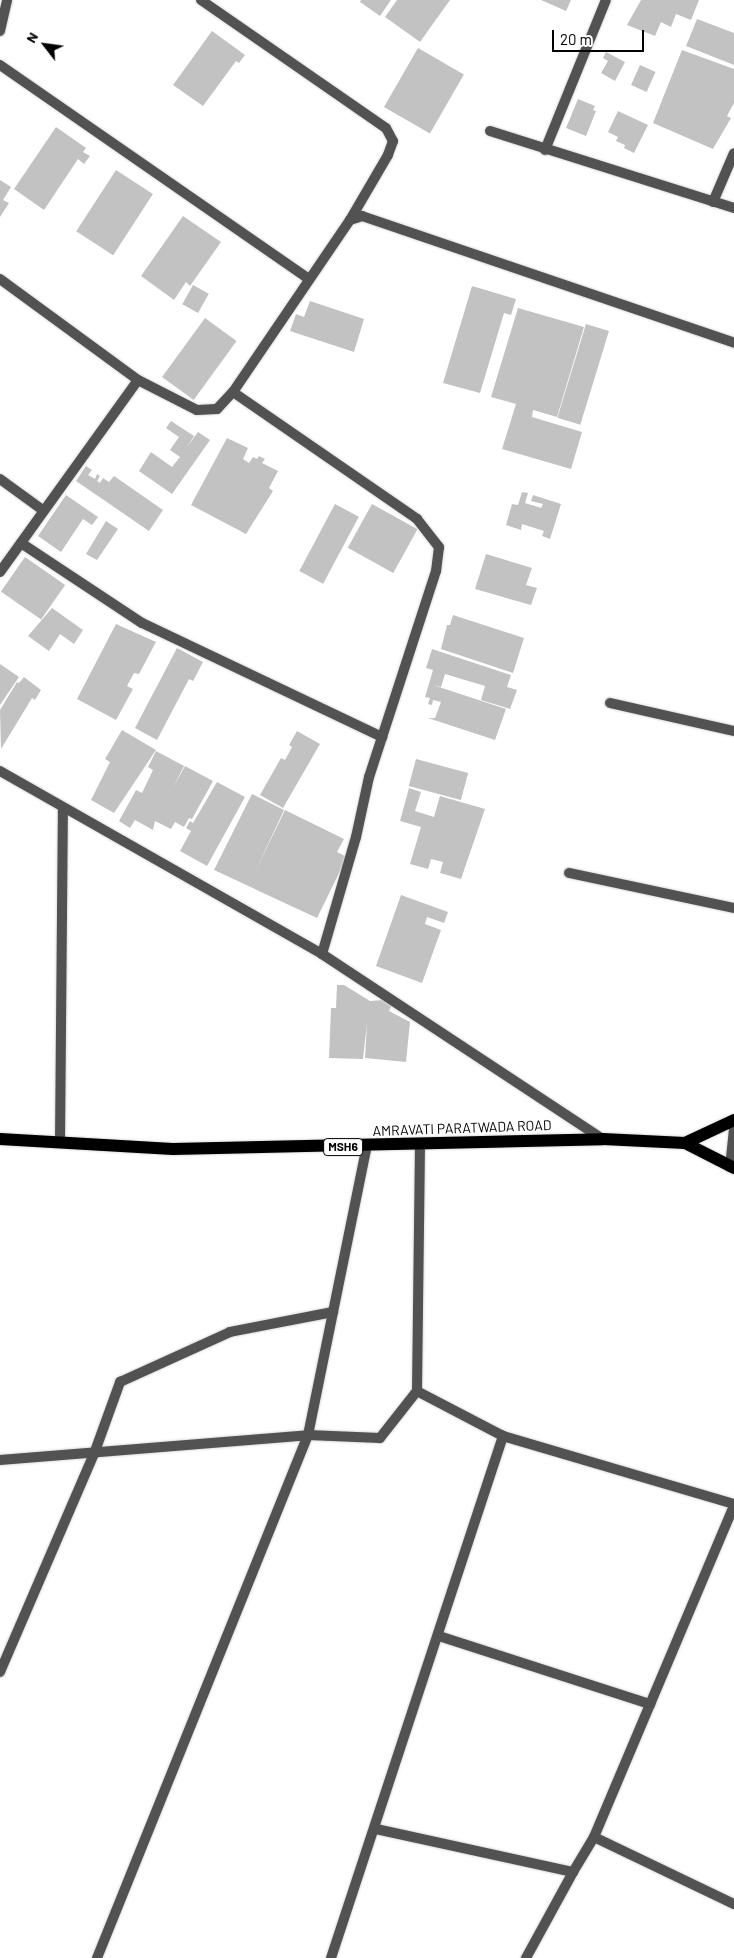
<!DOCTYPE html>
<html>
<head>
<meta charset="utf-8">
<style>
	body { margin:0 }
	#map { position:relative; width:734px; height:1958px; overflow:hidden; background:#fff; font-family:Barlow,sans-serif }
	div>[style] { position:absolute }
	.building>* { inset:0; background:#c2c2c2; transform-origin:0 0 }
	.roads { filter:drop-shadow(0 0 1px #dbdbdb) drop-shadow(0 0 1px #dbdbdb) }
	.minor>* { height:10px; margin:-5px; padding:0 5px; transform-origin:5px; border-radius:5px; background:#525252 }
	.primary>* { height:12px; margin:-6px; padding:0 6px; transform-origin:6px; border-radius:6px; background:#000 }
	span { translate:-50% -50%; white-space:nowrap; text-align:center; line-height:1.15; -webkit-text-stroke:4px #fff; paint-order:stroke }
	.shield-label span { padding:1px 4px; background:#fff; border:1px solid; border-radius:4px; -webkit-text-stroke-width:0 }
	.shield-label { font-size:12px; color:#000; font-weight:700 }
	.street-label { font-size:14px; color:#000 }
	.north { position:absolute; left:20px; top:20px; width:50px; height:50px; -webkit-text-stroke:4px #fff; paint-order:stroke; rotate:300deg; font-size:14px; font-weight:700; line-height:20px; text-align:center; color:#000 }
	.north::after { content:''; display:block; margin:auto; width:18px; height:22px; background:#000; clip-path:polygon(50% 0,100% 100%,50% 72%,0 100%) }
	.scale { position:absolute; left:552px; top:30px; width:92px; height:22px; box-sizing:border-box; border:2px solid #000; border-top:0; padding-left:6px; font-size:15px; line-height:18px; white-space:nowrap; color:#000; -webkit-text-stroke:4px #fff; paint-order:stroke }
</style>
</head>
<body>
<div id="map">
	<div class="building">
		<div style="clip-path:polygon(361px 0,391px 0,380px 16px,360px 2px)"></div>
		<div style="clip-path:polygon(397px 0,450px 0,420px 42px,385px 17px)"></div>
		<div style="clip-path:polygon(541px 0,571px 0,566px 11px)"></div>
		<div style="clip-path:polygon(641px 0,699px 0,691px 20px,676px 14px,671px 27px,661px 22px,655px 36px,627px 25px)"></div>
		<div style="clip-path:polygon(697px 19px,734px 33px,734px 65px,686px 46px)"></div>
		<div style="clip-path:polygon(212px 31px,245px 55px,239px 63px,236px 61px,203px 106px,173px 85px)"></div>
		<div style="left:418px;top:48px;width:53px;height:68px;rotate:30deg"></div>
		<div style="clip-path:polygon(682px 50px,734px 69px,734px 103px,727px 116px,731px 118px,713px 149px,653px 123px)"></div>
		<div style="clip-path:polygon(606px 52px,625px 62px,615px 81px,601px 73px,608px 61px,603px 58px)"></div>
		<div style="left:640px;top:65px;width:17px;height:22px;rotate:24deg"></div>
		<div style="clip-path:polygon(578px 99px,595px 106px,593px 110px,596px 111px,586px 136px,566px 128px)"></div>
		<div style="clip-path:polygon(618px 111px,648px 125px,634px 153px,624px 148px,625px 145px,616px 141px,618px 137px,608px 132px)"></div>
		<div style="clip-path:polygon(56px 127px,86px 148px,83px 152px,90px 156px,84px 164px,78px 159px,44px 210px,14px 189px)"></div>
		<div style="left:116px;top:170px;width:44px;height:73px;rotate:33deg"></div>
		<div style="clip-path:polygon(0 180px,11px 187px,3px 200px,9px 203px,0 217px)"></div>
		<div style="clip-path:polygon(183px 216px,221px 242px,190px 286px,186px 282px,174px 300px,141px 276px)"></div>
		<div style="left:193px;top:285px;width:18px;height:22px;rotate:29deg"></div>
		<div style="clip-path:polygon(472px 286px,516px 299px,511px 315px,504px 313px,480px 393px,443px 383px)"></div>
		<div style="clip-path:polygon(310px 301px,364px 319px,354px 352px,290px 331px,296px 314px,304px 317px)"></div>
		<div style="clip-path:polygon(518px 308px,584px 327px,557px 417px,533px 410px,532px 417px,582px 432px,571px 469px,502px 449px,516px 404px,491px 397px)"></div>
		<div style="left:205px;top:318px;width:39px;height:73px;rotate:36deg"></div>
		<div style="left:586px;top:324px;width:24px;height:98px;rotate:17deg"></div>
		<div style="clip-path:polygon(171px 421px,194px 436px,187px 447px,198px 432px,210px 440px,172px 494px,139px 471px,151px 452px,172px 467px,180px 457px,170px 450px,179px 437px,166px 428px)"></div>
		<div style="clip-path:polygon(227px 438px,248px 448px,243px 459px,249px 463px,253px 457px,257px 459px,259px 456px,265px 459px,262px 463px,278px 471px,269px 488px,273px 491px,246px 534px,191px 505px)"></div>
		<div style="clip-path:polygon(86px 466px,92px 470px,88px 475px,95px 479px,97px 474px,100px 476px,97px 481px,100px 483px,103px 478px,109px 482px,114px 476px,163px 510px,149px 531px,76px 481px)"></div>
		<div style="clip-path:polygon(522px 492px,528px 493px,525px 503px,541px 508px,543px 504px,531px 501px,533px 495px,561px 504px,550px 539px,542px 536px,544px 531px,522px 524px,521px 530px,506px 525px,512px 504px,518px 505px)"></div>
		<div style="clip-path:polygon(66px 495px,98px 517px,92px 525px,83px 519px,61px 552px,38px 536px)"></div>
		<div style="left:335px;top:504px;width:27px;height:76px;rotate:28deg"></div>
		<div style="left:372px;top:504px;width:52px;height:50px;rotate:29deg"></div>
		<div style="clip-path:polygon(106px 521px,118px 529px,97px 560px,86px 554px)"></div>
		<div style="clip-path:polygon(486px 554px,532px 568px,526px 585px,537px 588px,531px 605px,475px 589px)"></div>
		<div style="left:25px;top:557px;width:49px;height:42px;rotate:35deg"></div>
		<div style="clip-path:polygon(52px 608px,83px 630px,74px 644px,60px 634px,49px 651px,28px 636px)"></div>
		<div style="clip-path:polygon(453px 615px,524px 638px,513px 673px,441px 649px,447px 625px,450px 625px)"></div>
		<div style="clip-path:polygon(116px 624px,156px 642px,139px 674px,134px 673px,127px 686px,133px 689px,116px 720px,77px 699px)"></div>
		<div style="clip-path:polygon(177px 648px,203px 662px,193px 681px,189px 679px,157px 740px,135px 728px)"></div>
		<div style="clip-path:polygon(432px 649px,511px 675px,507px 687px,517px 690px,510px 709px,481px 700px,485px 686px,445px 674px,441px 687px,433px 685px,506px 709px,495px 740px,428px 718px,435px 718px,441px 702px,433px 700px,432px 705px,428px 704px,430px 698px,425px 697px,433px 670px,426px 668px)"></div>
		<div style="clip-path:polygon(0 664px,19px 677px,0 705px)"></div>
		<div style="clip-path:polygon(24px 677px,41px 690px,35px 700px,32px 698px,1px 749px,0 710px,17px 682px,19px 683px)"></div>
		<div style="clip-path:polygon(122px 730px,156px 750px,114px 813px,91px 800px,110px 762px,105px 759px)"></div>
		<div style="clip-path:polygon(297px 731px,320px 744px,283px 808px,260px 795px,281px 758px,285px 760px,292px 747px,289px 745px)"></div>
		<div style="clip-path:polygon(156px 751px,184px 766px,173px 788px,185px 766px,213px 781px,192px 819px,189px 818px,184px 827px,175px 822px,171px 829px,155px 821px,153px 830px,135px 820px,130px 828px,119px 821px,136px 790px,142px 793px,153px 770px,148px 767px)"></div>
		<div style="left:416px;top:759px;width:54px;height:28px;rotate:15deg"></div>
		<div style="clip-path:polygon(217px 782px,245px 797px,207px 866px,180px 851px,191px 831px,186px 828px,190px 821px,193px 823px)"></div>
		<div style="clip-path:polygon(409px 788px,421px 792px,415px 811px,434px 817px,440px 796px,485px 809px,461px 879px,440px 873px,443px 862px,431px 859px,428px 869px,410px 864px,421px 827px,400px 821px)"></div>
		<div style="clip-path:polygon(252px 794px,284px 810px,255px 872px,285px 810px,344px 839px,337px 852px,347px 857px,317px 918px,214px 870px)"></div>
		<div style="clip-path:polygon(401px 895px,448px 912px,444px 923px,427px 917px,425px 924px,441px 930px,422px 983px,376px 966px)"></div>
		<div style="clip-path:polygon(337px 985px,344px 985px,370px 1001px,383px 1000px,392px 1005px,389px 1011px,410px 1022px,406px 1062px,365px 1058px,367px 1023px,363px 1059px,329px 1058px,331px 1008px,336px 1008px)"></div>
	</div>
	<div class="roads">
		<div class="minor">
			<div style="left:201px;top:0;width:225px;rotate:34.7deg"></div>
			<div style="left:386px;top:128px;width:15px;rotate:62deg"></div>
			<div style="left:393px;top:141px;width:15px;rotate:110deg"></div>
			<div style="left:388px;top:155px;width:75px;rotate:120.3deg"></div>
			<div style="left:0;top:31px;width:32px;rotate:-77deg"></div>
			<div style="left:0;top:65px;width:376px;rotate:34.7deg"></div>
			<div style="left:490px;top:131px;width:256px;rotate:17.5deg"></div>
			<div style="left:545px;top:150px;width:162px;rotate:-67.9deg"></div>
			<div style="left:713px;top:202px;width:53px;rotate:-66.8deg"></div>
			<div style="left:0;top:279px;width:171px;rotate:36.2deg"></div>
			<div style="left:138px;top:380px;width:66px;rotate:27deg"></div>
			<div style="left:197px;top:410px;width:20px;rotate:-3deg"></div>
			<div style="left:217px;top:409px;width:23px;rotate:-47deg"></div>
			<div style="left:233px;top:392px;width:208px;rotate:-55.8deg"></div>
			<div style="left:350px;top:220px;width:13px;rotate:-18deg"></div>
			<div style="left:362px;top:216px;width:393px;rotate:18.8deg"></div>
			<div style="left:233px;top:392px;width:224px;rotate:34.6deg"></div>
			<div style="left:417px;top:519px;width:36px;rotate:52deg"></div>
			<div style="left:439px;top:547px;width:24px;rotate:97deg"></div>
			<div style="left:436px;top:571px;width:217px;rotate:108deg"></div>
			<div style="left:369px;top:777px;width:61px;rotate:102.2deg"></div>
			<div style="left:356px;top:837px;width:122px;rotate:106.2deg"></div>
			<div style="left:0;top:479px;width:54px;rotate:36deg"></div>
			<div style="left:21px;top:543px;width:145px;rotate:33.5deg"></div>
			<div style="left:142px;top:623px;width:266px;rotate:25.4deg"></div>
			<div style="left:0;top:572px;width:236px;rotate:-54.3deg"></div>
			<div style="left:610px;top:703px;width:127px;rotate:12.7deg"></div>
			<div style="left:0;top:771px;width:370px;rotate:29.6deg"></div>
			<div style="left:322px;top:954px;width:336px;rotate:33.4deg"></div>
			<div style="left:569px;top:873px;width:169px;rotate:12deg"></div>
			<div style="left:60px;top:1142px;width:333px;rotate:-89.5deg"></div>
			<div style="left:730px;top:1167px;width:39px;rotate:-84deg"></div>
			<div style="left:503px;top:1436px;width:241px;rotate:16.4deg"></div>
			<div style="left:0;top:1460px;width:309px;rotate:-4.6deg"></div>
			<div style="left:308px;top:1435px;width:72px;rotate:2.4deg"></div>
			<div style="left:380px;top:1438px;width:60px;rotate:-51.8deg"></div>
			<div style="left:439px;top:1636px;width:222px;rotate:17.9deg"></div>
			<div style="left:0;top:1672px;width:237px;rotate:-66.7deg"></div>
			<div style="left:94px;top:1454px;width:77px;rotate:-70.1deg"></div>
			<div style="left:120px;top:1382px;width:121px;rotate:-24.4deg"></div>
			<div style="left:230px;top:1332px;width:105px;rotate:-11deg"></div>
			<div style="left:376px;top:1829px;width:202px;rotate:12.3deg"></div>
			<div style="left:573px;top:1872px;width:41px;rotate:-59deg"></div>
			<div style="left:594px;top:1837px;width:360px;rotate:-67.1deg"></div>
			<div style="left:594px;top:1837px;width:155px;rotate:25.6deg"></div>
			<div style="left:97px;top:1958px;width:564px;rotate:-68.03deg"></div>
			<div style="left:308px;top:1435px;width:295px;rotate:-78.5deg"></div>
			<div style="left:331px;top:1958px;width:550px;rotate:-71.76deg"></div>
			<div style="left:503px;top:1436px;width:97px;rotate:-152.4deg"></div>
			<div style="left:417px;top:1391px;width:245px;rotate:-89.3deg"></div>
			<div style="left:526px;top:1958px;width:98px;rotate:-61.3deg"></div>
		</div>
		<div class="primary">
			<div style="left:0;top:1139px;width:173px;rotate:3.3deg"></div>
			<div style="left:173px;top:1149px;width:430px;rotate:-1.3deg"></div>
			<div style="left:603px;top:1139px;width:82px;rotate:2.8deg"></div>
			<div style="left:685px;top:1143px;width:55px;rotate:27deg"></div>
			<div style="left:685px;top:1143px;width:54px;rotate:-25.1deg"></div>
		</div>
	</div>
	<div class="shield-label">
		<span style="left:343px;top:1147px">MSH6</span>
	</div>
	<div class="street-label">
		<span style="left:462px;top:1128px;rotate:-2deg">AMRAVATI PARATWADA ROAD</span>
	</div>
	<div class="north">N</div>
	<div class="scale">20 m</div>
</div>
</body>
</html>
